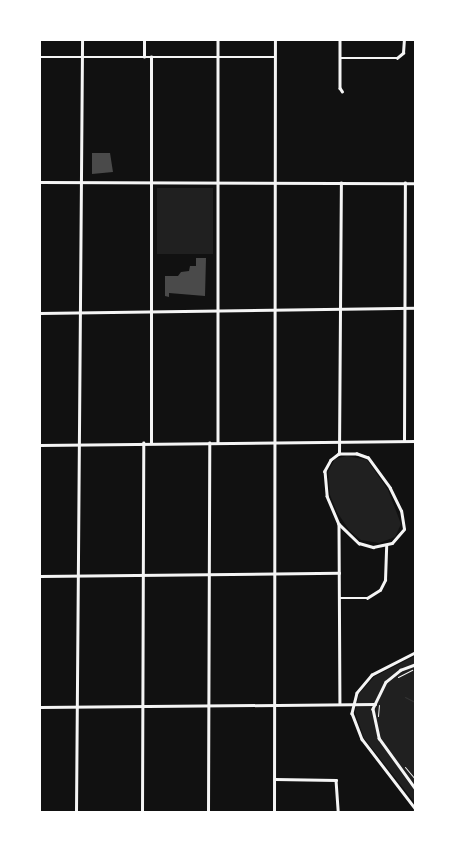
<!DOCTYPE html>
<html>
<head>
<meta charset="utf-8">
<style>
	body { margin:0 }
	#map { position:relative; width:455px; height:852px; overflow:hidden; background:#111; font-family:"Libre Baskerville",serif }
	div>[style] { position:absolute }
	.green>* { inset:0; background:#202020; transform-origin:0 0 }
	.stream>* { height:1px; margin:-0.5px; padding:0 0.5px; transform-origin:0.5px; border-radius:0.5px; background:#333 }
	.building>* { inset:0; background:#4a4a4a }
	.path>* { height:1px; margin:-0.5px; padding:0 0.5px; transform-origin:0.5px; border-radius:0.5px; background:#f5f5f5 }
	.minor>* { height:2.5px; margin:-1.25px; padding:0 1.25px; transform-origin:1.25px; border-radius:1.25px; background:#f5f5f5 }
	span { translate:-50% -50%; white-space:nowrap; text-align:center; line-height:1.15; -webkit-text-stroke:5px #fff; paint-order:stroke }
	.frame { position:absolute; inset:0; border:41px solid #fff; pointer-events:none }
</style>
</head>
<body>
<div id="map">
	<div class="green">
		<div style="left:157px;top:188px;width:56px;height:66px"></div>
		<div style="clip-path:polygon(347px 456px,367px 460px,388px 490px,401px 524px,395px 537px,379px 543px,361px 540px,349px 530px,337px 512px,330px 495px,328px 472px,335px 459px)"></div>
		<div style="clip-path:polygon(415px 656px,415px 803px,364px 738px,355px 712px,359px 694px,374px 677px)"></div>
	</div>
	<div class="stream">
		<div style="left:405px;top:697px;width:11px;rotate:27deg"></div>
	</div>
	<div class="building">
		<div style="clip-path:polygon(92px 153px,110px 153px,113px 172px,92px 174px)"></div>
		<div style="clip-path:polygon(196px 258px,206px 258px,205px 296px,169px 293px,169px 297px,165px 296px,165px 276px,178px 276px,181px 272px,189px 271px,190px 266px,196px 266px)"></div>
	</div>
	<div class="path">
		<div style="left:398px;top:677px;width:16px;rotate:-27deg"></div>
		<div style="left:378px;top:716px;width:11px;rotate:-85deg"></div>
		<div style="left:405px;top:767px;width:16px;rotate:50deg"></div>
	</div>
	<div class="minor">
		<div style="left:218px;top:40px;width:403px;rotate:90deg"></div>
		<div style="left:340px;top:40px;width:48px;rotate:90deg"></div>
		<div style="left:340px;top:88px;width:4px;rotate:56deg"></div>
		<div style="left:40px;top:57px;width:235px"></div>
		<div style="left:144px;top:57px;width:17px;rotate:-90deg"></div>
		<div style="left:340px;top:58px;width:57px"></div>
		<div style="left:397px;top:58px;width:8px;rotate:-40deg"></div>
		<div style="left:403px;top:53px;width:13px;rotate:-86deg"></div>
		<div style="left:40px;top:182px;width:375px;rotate:0.2deg"></div>
		<div style="left:40px;top:313px;width:375px;rotate:-0.8deg"></div>
		<div style="left:404px;top:441px;width:258px;rotate:-89.8deg"></div>
		<div style="left:151px;top:443px;width:386px;rotate:-90deg"></div>
		<div style="left:40px;top:445px;width:375px;rotate:-0.6deg"></div>
		<div style="left:339px;top:454px;width:271px;rotate:-89.6deg"></div>
		<div style="left:339px;top:524px;width:28px;rotate:44deg"></div>
		<div style="left:359px;top:543px;width:15px;rotate:16deg"></div>
		<div style="left:373px;top:547px;width:19px;rotate:-12deg"></div>
		<div style="left:392px;top:543px;width:18px;rotate:-49deg"></div>
		<div style="left:404px;top:529px;width:18px;rotate:-99deg"></div>
		<div style="left:401px;top:511px;width:25px;rotate:-116deg"></div>
		<div style="left:390px;top:488px;width:37px;rotate:-126deg"></div>
		<div style="left:368px;top:458px;width:12px;rotate:-160deg"></div>
		<div style="left:357px;top:454px;width:18px;rotate:180deg"></div>
		<div style="left:339px;top:454px;width:10px;rotate:143deg"></div>
		<div style="left:331px;top:460px;width:13px;rotate:119deg"></div>
		<div style="left:325px;top:471px;width:25px;rotate:85deg"></div>
		<div style="left:327px;top:496px;width:30px;rotate:67deg"></div>
		<div style="left:339px;top:524px;width:180px;rotate:89.7deg"></div>
		<div style="left:40px;top:576px;width:299px;rotate:-0.6deg"></div>
		<div style="left:339px;top:598px;width:28px"></div>
		<div style="left:367px;top:598px;width:15px;rotate:-32deg"></div>
		<div style="left:380px;top:590px;width:11px;rotate:-63deg"></div>
		<div style="left:385px;top:580px;width:34px;rotate:-88deg"></div>
		<div style="left:415px;top:653px;width:48px;rotate:152.9deg"></div>
		<div style="left:372px;top:675px;width:23px;rotate:130deg"></div>
		<div style="left:357px;top:693px;width:21px;rotate:104deg"></div>
		<div style="left:352px;top:713px;width:28px;rotate:69deg"></div>
		<div style="left:362px;top:739px;width:87px;rotate:52.5deg"></div>
		<div style="left:415px;top:665px;width:15px;rotate:160deg"></div>
		<div style="left:401px;top:670px;width:19px;rotate:141deg"></div>
		<div style="left:386px;top:682px;width:30px;rotate:116deg"></div>
		<div style="left:373px;top:709px;width:30px;rotate:78deg"></div>
		<div style="left:379px;top:738px;width:62px;rotate:54.2deg"></div>
		<div style="left:40px;top:707px;width:335px;rotate:-0.5deg"></div>
		<div style="left:275px;top:779px;width:61px;rotate:0.9deg"></div>
		<div style="left:336px;top:780px;width:32px;rotate:86deg"></div>
		<div style="left:76px;top:812px;width:772px;rotate:-89.55deg"></div>
		<div style="left:142px;top:812px;width:369px;rotate:-89.8deg"></div>
		<div style="left:208px;top:812px;width:369px;rotate:-89.8deg"></div>
		<div style="left:274px;top:812px;width:772px;rotate:-89.93deg"></div>
		<div style="left:414px;top:812px;width:1px;rotate:-45deg"></div>
	</div>
	<div class="frame"></div>
</div>
</body>
</html>
